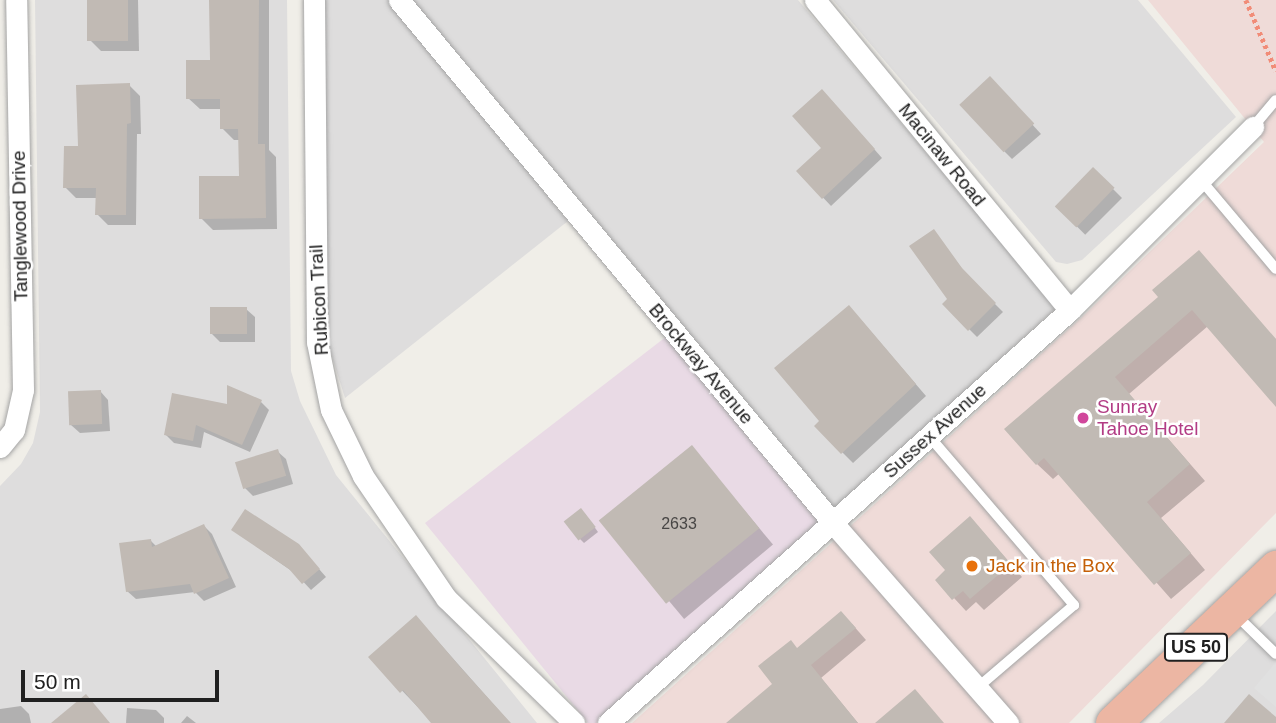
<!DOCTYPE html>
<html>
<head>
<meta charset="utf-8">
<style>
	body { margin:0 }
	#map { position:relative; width:1276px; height:723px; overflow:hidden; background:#f0eee8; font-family:Arial,sans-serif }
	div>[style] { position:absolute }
	.residential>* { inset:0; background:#dedddd }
	.commercial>* { inset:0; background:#efdbd8 }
	.industrial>* { inset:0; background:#e9dae5 }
	.parking>* { inset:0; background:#e0e0e0 }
	.shadow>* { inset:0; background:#0003; transform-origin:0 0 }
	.building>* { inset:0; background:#c1bab4; transform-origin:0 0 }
	.path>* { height:4.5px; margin-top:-2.25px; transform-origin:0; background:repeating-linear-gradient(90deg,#f18c78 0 3.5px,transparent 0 7px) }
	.roads { filter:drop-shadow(0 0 2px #a4a4a4) drop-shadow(0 0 2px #a4a4a4) }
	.service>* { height:10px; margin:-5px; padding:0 5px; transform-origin:5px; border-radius:5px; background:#fff }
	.minor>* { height:21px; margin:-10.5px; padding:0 10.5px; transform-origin:10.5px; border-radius:10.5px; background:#fff }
	.trunk>* { height:35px; margin:-17.5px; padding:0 17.5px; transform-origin:17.5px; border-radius:17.5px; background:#ecb6a3 }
	.dots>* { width:19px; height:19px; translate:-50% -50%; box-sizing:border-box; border:4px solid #fff; border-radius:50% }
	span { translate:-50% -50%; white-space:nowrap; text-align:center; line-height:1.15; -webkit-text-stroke:5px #fff; paint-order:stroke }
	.number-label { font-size:16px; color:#484645 }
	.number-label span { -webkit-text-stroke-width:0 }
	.shield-label span { padding:2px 5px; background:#fff; border:2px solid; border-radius:5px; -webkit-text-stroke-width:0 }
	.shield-label { font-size:18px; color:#202020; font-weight:700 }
	.street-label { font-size:19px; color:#202020 }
	.hotel-label { font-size:19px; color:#b23c85 }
	.left { translate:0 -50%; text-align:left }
	.food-label { font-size:19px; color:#c56008 }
	.scale { position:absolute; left:21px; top:670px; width:198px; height:32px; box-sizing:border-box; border:4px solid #202020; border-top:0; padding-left:9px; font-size:21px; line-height:24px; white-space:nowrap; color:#202020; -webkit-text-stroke:5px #fff; paint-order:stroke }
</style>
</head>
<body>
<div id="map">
	<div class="residential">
		<div style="clip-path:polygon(35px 0,287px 0,291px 371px,300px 401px,336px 475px,537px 723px,0 723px,0 486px,21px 464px,33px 443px,40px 412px)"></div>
		<div style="clip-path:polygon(321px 0,389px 0,568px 221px,345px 398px,328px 344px)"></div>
		<div style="clip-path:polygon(412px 0,798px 0,1056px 308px,834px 510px)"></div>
		<div style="clip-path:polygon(833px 0,1138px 0,1236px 117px,1082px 260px,1067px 264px,1056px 262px)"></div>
		<div style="clip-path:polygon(1276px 611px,1276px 723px,1159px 723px,1203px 685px)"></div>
	</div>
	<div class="commercial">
		<div style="clip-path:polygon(1148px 0,1276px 0,1276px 513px,1069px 723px,632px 723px,1082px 317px,1264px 142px)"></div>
	</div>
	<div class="industrial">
		<div style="clip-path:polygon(667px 336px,822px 522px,596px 723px,588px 723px,425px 523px)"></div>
	</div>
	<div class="parking">
		<div style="clip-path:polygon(1276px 662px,1276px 707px,1254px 688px)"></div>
	</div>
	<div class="shadow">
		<div style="clip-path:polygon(89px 0,138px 0,139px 51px,101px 51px,90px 40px)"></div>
		<div style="clip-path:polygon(210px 0,269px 0,269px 150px,276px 157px,277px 229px,213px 230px,201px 218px,241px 178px,240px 140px,234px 140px,222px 128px,222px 109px,200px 109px,188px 98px,212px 62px)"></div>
		<div style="clip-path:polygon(129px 85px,140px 96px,141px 134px,137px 134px,136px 225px,108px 225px,97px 214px,97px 198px,76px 198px,65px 187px,80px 148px)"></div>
		<div style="clip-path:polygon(998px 87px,1041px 134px,1012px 159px,1004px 151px)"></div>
		<div style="clip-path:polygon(830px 99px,882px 158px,831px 206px,798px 171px,823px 148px)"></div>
		<div style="left:1093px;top:169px;width:41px;height:52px;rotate:45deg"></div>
		<div style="clip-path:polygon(933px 231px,970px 279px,1003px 312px,977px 337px,944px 304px,950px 299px)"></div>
		<div style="clip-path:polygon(1160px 297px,1276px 339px,1276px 404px,1208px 326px,1129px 394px,1205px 481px,1161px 518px,1205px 570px,1171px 599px,1060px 473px,1053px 479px,1037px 464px)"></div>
		<div style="clip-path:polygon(246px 309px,255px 317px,255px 342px,220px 342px,212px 334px)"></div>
		<div style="clip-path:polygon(860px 319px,926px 396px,853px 463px,816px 426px,821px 421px)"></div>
		<div style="clip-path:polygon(100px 391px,108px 400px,110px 431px,80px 433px,71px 425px)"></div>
		<div style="clip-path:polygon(261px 402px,269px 410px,250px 452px,204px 432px,201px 448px,174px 443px,166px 435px,229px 406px)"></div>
		<div style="left:692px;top:448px;width:126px;height:116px;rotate:50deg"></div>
		<div style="clip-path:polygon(277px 451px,286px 459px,293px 484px,253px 496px,244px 487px)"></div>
		<div style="clip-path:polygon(585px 514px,598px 532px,584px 543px,580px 539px)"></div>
		<div style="clip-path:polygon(204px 526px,212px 534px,236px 587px,204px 601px,195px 592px,136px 599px,127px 591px,151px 541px,157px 547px)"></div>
		<div style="clip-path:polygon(233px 530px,306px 554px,326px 577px,311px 590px,296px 574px)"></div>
		<div style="clip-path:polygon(982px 531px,1022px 577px,984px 610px,976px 602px,966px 611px,954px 598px)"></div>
		<div style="clip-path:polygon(852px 624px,866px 640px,821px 678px,858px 723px,729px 723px,775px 684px,798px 650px)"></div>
		<div style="clip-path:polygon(427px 629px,510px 723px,433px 723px,370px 657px)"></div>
		<div style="clip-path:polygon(21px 706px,29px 714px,31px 723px,0 723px,0 709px)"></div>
		<div style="clip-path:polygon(127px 708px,156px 710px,164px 718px,164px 723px,126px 723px)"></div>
		<div style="clip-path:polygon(187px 716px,196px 723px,181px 723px)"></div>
	</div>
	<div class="building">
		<div style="left:87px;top:0;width:41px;height:41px"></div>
		<div style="clip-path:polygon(209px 0,259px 0,258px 144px,265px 144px,266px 218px,199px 219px,199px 176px,239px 176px,238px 129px,220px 129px,220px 99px,186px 99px,186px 60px,210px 60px)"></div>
		<div style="left:990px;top:76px;width:65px;height:42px;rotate:47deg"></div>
		<div style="clip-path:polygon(130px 83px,131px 123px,127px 124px,126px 215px,95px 215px,96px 188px,63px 188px,64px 146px,78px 146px,76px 85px)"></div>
		<div style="clip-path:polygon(822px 89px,875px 149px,822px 199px,796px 171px,821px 148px,792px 116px)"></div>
		<div style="left:1093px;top:167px;width:30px;height:55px;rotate:44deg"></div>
		<div style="clip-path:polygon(934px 229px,962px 268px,996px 303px,968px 331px,942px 304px,947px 299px,909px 246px)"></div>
		<div style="clip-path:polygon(1199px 250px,1276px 339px,1276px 407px,1192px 310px,1115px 377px,1190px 464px,1147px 502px,1191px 553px,1154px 585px,1044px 458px,1036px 465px,1004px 429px,1158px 297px,1152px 290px)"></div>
		<div style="clip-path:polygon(849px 305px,916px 384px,841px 454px,814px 426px,819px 421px,774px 368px)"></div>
		<div style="left:210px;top:307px;width:37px;height:27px"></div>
		<div style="clip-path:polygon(227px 385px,262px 400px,242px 445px,196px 425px,193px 441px,164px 435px,172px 393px,227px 404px)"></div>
		<div style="left:101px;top:390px;width:34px;height:33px;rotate:88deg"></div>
		<div style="left:692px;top:445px;width:107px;height:120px;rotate:51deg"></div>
		<div style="left:278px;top:449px;width:28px;height:45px;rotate:73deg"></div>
		<div style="left:581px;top:508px;width:24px;height:22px;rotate:52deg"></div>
		<div style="clip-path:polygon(245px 509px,299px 544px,320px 569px,302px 584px,289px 569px,231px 530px)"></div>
		<div style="clip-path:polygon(970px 516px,1011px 564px,970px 599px,963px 591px,952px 600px,935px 580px,945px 570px,929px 552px)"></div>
		<div style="clip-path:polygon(204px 524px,229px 578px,194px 594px,190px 584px,126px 592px,119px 543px,151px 539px,152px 547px)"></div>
		<div style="clip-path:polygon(841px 611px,856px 628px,811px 665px,858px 723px,726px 723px,772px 684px,758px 666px,791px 640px,797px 648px)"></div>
		<div style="clip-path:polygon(416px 615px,461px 668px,511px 723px,431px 723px,403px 690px,400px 693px,368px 657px)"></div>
		<div style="clip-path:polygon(915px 689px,944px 723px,875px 723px)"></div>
		<div style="clip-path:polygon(86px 694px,110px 723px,51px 723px)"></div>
		<div style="clip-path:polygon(1249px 694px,1276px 717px,1276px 723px,1224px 723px)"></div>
	</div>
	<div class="path">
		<div style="left:1246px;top:0;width:77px;rotate:67.1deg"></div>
	</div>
	<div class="roads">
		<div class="service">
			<div style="left:1253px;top:127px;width:35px;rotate:-50deg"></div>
			<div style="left:1201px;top:180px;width:116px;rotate:49.9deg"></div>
			<div style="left:929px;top:436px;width:223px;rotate:49.4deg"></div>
			<div style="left:1074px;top:605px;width:128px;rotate:139.4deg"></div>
			<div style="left:1235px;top:614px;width:57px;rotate:44.3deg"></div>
		</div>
		<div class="minor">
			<div style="left:314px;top:0;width:342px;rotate:89.5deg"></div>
			<div style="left:317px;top:342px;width:69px;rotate:78.4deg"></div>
			<div style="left:331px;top:410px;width:73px;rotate:64.1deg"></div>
			<div style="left:363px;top:476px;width:148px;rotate:55.8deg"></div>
			<div style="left:446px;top:598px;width:179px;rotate:44.3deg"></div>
			<div style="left:399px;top:0;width:680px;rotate:50.31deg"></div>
			<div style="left:833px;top:523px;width:266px;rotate:48.8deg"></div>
			<div style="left:815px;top:0;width:401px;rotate:50.6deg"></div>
			<div style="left:0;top:447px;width:22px;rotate:-51deg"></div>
			<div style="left:14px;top:430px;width:41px;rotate:-77.3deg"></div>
			<div style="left:23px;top:390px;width:390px;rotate:-91deg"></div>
			<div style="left:608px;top:723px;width:620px;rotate:-41.79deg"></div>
			<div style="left:1070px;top:310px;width:259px;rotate:-45deg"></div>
		</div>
		<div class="trunk">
			<div style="left:1113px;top:723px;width:225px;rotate:-43.6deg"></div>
		</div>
	</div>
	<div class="dots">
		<div style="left:1083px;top:418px;background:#d1479c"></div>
		<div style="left:972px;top:566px;background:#e8710a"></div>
	</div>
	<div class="number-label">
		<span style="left:679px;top:524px">2633</span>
	</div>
	<div class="shield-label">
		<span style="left:1196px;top:647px">US 50</span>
	</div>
	<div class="street-label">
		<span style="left:942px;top:155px;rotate:51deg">Macinaw Road</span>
		<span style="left:20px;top:226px;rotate:-91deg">Tanglewood Drive</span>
		<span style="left:319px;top:300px;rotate:-93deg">Rubicon Trail</span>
		<span style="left:701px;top:364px;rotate:50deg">Brockway Avenue</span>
		<span style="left:935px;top:431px;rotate:-42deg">Sussex Avenue</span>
	</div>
	<div class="hotel-label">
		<span class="left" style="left:1097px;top:418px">Sunray<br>Tahoe Hotel</span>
	</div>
	<div class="food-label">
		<span class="left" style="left:986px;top:566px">Jack in the Box</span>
	</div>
	<div class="scale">50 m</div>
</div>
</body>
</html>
